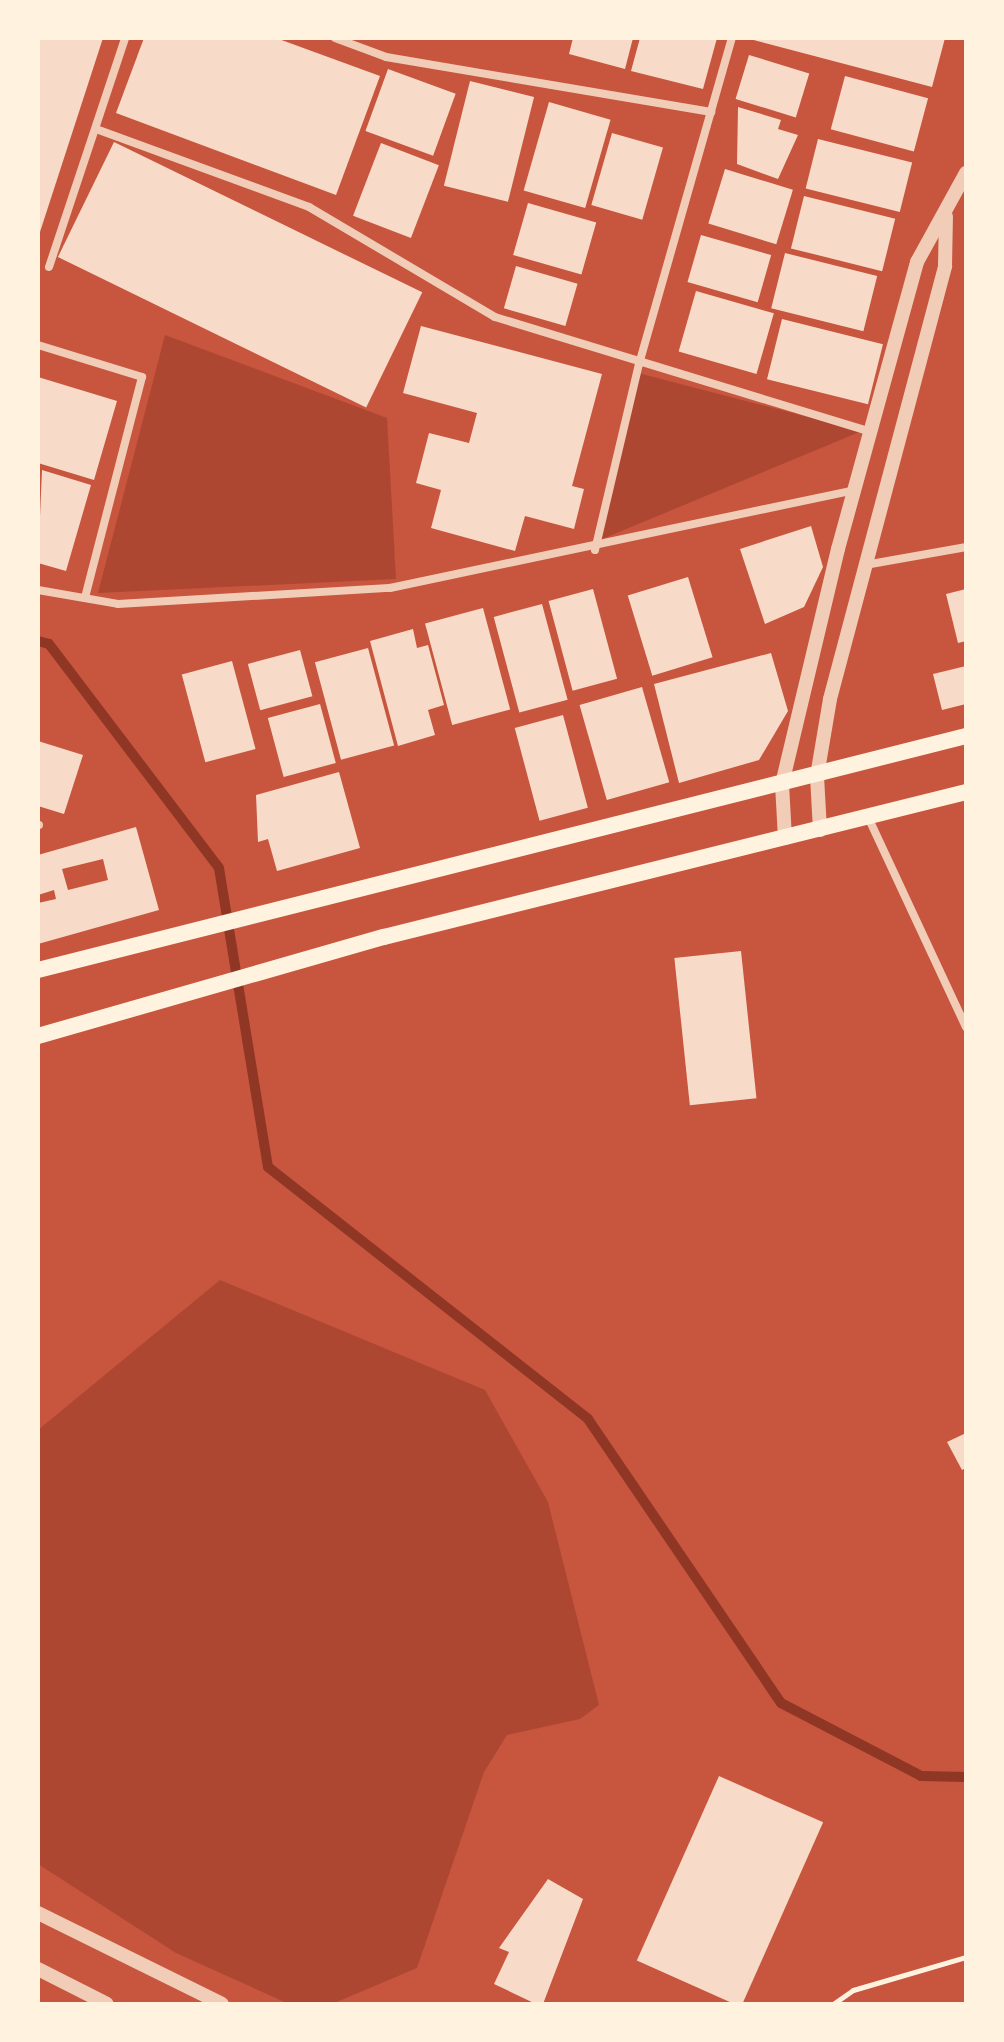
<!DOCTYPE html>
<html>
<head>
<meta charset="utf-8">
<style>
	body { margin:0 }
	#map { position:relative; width:1004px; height:2042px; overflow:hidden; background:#c8553d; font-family:"Space Grotesk",sans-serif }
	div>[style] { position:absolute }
	.green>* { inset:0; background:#ae4732 }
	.stream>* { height:10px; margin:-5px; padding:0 5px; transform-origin:5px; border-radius:5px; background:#8f3625 }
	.building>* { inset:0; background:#f7dbc8; transform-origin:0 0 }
	.path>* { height:5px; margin:-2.5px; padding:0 2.5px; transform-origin:2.5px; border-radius:2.5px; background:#fff3e0 }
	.minor>* { height:8px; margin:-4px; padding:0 4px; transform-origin:4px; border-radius:4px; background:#f1ccb7 }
	.tertiary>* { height:14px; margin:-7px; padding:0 7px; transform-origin:7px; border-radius:7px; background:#f1ccb7 }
	.secondary>* { height:16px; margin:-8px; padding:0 8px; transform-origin:8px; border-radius:8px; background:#fff3e0 }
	span { translate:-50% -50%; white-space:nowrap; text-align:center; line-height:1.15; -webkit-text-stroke:6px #fff3e0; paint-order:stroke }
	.frame { position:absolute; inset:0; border:40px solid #fff3e0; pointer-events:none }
</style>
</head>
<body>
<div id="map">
	<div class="green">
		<div style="clip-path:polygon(165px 335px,387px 418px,396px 579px,98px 593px)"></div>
		<div style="clip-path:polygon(638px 373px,862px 431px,595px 542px)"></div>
		<div style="clip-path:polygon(220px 1280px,485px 1390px,548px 1502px,599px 1705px,580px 1719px,507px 1735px,484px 1772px,417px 1968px,332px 2004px,289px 2004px,176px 1953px,38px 1864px,38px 1430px)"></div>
	</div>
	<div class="stream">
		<div style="left:38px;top:641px;width:11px;rotate:15deg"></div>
		<div style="left:49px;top:644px;width:281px;rotate:52.8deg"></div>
		<div style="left:219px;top:868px;width:303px;rotate:80.7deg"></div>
		<div style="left:268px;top:1167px;width:407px;rotate:38.2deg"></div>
		<div style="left:588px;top:1419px;width:343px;rotate:55.8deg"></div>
		<div style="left:781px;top:1703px;width:158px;rotate:27.5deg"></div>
		<div style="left:921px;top:1776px;width:45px;rotate:1.3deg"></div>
	</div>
	<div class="building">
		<div style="clip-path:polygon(38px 38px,103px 38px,39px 235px,38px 234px)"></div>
		<div style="clip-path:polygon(144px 38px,276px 38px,380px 76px,336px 195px,116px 113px)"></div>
		<div style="clip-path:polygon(573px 38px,633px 38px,625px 69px,569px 54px)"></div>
		<div style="clip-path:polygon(640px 38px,717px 38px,703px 89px,631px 71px)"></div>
		<div style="clip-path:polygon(746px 38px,945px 38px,932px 87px)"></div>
		<div style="left:749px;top:55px;width:63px;height:46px;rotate:17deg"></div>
		<div style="left:388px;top:69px;width:72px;height:66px;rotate:20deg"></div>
		<div style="left:845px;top:76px;width:86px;height:55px;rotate:15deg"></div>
		<div style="left:470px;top:81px;width:66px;height:108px;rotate:14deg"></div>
		<div style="left:549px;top:102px;width:64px;height:92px;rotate:16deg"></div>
		<div style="clip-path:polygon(738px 107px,781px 120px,778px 129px,798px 135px,778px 179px,737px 164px)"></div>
		<div style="left:612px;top:133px;width:53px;height:75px;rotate:16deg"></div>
		<div style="left:818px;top:139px;width:97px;height:51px;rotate:14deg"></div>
		<div style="left:114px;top:142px;width:343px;height:128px;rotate:26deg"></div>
		<div style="left:381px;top:143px;width:62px;height:78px;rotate:21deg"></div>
		<div style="left:725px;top:169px;width:71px;height:57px;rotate:17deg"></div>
		<div style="left:804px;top:196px;width:94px;height:54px;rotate:14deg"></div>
		<div style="left:528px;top:203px;width:71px;height:54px;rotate:16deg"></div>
		<div style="left:701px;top:235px;width:73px;height:49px;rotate:16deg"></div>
		<div style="left:785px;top:253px;width:95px;height:57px;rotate:14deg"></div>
		<div style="left:516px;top:266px;width:64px;height:44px;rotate:16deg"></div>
		<div style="left:696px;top:291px;width:81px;height:63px;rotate:16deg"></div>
		<div style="left:782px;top:319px;width:104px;height:62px;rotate:14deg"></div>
		<div style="clip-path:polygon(421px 326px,602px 374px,572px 486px,584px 489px,574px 529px,525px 516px,515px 551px,431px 528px,441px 490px,416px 483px,429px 433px,469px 443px,477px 413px,403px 393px)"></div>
		<div style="clip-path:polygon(38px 377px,117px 401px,94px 480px,38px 463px)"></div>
		<div style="clip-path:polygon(42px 470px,91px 485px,66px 571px,38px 563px)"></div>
		<div style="clip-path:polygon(811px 526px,823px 567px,804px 607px,765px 624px,740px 549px)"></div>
		<div style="left:688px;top:577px;width:84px;height:63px;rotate:73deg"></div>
		<div style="left:593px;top:589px;width:93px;height:46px;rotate:75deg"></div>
		<div style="clip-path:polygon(966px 589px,966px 641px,958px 643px,946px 594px)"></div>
		<div style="left:542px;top:604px;width:99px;height:50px;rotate:75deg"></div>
		<div style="left:483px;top:608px;width:105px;height:60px;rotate:75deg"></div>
		<div style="clip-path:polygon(413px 629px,417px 648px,428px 645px,444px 705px,428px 710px,435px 735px,398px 746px,370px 641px)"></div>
		<div style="left:368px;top:648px;width:101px;height:55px;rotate:75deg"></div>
		<div style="left:300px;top:650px;width:48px;height:54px;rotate:75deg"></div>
		<div style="clip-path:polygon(771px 653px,788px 711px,759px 760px,679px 783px,654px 684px)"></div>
		<div style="left:232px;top:661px;width:91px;height:52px;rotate:75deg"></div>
		<div style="clip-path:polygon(966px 666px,966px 704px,942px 710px,933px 674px)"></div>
		<div style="left:642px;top:687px;width:99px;height:65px;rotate:74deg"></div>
		<div style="left:320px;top:704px;width:61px;height:54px;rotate:75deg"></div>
		<div style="left:563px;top:715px;width:96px;height:50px;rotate:75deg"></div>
		<div style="clip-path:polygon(38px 741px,83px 755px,64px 814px,38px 806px)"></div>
		<div style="clip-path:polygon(339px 772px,360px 848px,277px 871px,268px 839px,258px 842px,256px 795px)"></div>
		<div style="clip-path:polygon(evenodd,136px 827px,159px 910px,38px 944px,38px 903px,56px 899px,54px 890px,38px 895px,38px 855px,136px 827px,103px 859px,108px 880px,68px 890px,62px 869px,103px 859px)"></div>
		<div style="left:741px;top:951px;width:148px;height:67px;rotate:84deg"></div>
		<div style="clip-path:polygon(966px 1433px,966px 1468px,962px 1470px,947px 1442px)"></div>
		<div style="left:719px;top:1776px;width:114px;height:202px;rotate:24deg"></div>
		<div style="clip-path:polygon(548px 1879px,583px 1899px,543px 2004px,536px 2004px,494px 1984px,509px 1952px,499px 1948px)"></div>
	</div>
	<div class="path">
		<div style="left:833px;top:2004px;width:24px;rotate:-35deg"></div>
		<div style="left:853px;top:1990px;width:118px;rotate:-16.3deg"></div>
	</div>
	<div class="minor">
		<div style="left:335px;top:38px;width:54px;rotate:20.4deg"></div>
		<div style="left:386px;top:57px;width:330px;rotate:9.6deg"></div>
		<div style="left:96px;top:129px;width:227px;rotate:20.1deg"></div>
		<div style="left:309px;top:207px;width:216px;rotate:30.6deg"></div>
		<div style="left:495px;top:317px;width:394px;rotate:17deg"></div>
		<div style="left:49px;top:267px;width:241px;rotate:-71.6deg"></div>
		<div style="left:38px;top:345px;width:109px;rotate:17.1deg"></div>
		<div style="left:142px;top:377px;width:228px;rotate:104.5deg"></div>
		<div style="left:595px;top:550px;width:191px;rotate:-76.7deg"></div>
		<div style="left:639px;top:364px;width:339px;rotate:-74.1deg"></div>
		<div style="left:865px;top:565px;width:103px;rotate:-10.1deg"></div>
		<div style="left:38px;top:590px;width:81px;rotate:9.9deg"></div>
		<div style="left:118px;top:604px;width:272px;rotate:-3.4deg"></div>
		<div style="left:390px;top:588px;width:475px;rotate:-11.9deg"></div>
		<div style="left:868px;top:817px;width:232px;rotate:65deg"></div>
		<div style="left:38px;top:825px;width:1px"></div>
	</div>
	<div class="tertiary">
		<div style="left:820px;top:830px;width:54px;rotate:-93.2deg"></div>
		<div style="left:817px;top:776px;width:78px;rotate:-80.4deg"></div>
		<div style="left:830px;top:699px;width:448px;rotate:-75.1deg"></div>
		<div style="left:945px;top:266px;width:50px;rotate:-88.9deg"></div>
		<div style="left:785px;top:838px;width:54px;rotate:-93.2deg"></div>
		<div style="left:782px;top:784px;width:242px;rotate:-76.6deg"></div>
		<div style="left:838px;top:549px;width:298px;rotate:-74.6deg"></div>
		<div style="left:917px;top:262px;width:102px;rotate:-61.2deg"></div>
		<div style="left:38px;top:1913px;width:205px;rotate:26.3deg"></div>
		<div style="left:38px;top:1969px;width:77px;rotate:26.9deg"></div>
	</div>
	<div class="secondary">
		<div style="left:38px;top:970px;width:957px;rotate:-14.15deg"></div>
		<div style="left:38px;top:1036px;width:360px;rotate:-16deg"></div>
		<div style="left:384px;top:937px;width:600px;rotate:-13.99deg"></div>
	</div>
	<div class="frame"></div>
</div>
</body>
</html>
